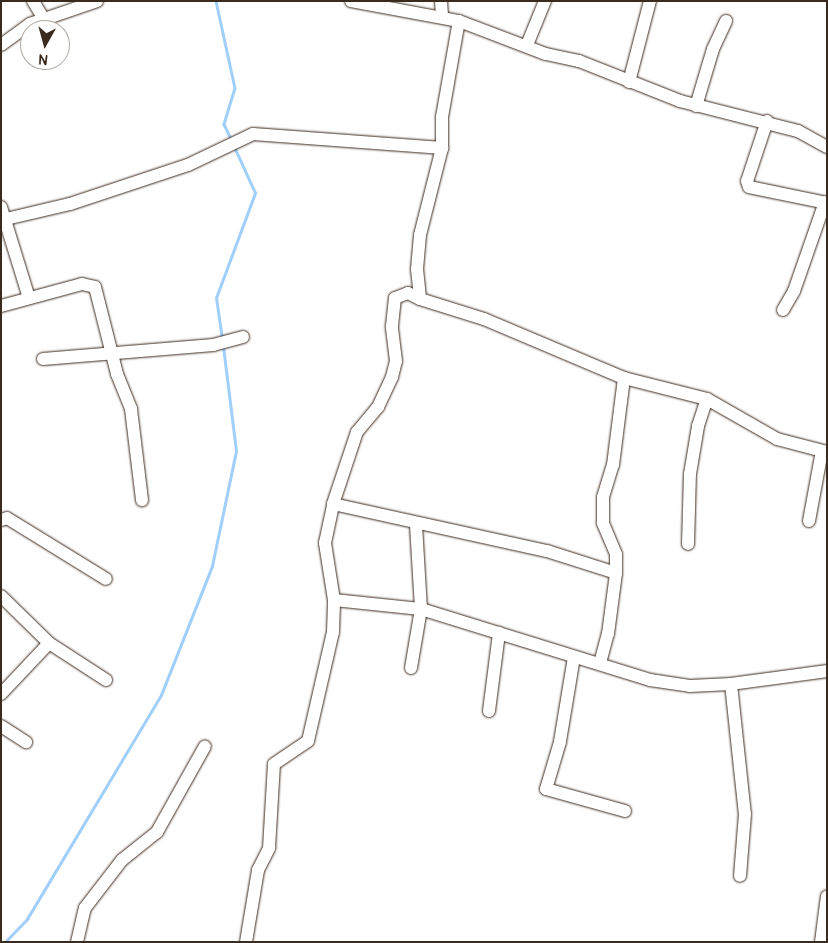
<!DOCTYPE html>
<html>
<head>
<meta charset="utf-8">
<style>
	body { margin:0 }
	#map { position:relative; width:828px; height:943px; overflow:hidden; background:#fff; font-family:Pangolin,sans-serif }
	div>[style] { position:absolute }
	.stream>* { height:2.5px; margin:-1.25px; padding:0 1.25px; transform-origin:1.25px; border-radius:1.25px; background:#a0cffc }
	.roads { filter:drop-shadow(0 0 1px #3b2a1e) drop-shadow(0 0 1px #3b2a1e) }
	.minor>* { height:12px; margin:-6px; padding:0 6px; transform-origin:6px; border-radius:6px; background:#fff }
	span { translate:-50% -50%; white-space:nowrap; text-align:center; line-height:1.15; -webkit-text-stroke:5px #fff; paint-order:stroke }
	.frame { position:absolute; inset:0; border:2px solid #3b2a1e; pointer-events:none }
	.north { position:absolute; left:20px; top:20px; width:50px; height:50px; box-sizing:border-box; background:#fff; border:1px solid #b1aaa5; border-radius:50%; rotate:187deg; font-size:14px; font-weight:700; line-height:20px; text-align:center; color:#3b2a1e }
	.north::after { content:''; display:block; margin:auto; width:18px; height:22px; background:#3b2a1e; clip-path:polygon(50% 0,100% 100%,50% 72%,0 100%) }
</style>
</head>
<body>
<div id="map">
	<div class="stream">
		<div style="left:216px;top:1px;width:89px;rotate:77.7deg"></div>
		<div style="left:235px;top:88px;width:38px;rotate:107deg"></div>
		<div style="left:224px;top:124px;width:17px;rotate:65deg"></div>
		<div style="left:222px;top:339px;width:41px;rotate:-98.3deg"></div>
		<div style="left:216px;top:298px;width:112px;rotate:-69.6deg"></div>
		<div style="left:255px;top:193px;width:51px;rotate:-114.5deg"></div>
		<div style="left:5px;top:942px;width:32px;rotate:-46deg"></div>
		<div style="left:27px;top:919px;width:261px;rotate:-59.1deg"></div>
		<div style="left:161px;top:695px;width:139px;rotate:-68.4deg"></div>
		<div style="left:212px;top:566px;width:117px;rotate:-78.2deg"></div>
		<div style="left:236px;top:451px;width:105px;rotate:-97.1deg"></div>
	</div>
	<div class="roads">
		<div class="minor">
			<div style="left:33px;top:1px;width:21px;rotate:59deg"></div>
			<div style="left:351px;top:1px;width:110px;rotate:10.5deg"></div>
			<div style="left:459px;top:21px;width:93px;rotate:20.8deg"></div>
			<div style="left:546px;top:54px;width:34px;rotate:12deg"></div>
			<div style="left:579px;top:61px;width:109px;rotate:21.6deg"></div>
			<div style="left:680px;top:101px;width:122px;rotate:14.3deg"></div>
			<div style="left:798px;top:131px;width:33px;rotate:29deg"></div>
			<div style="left:441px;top:1px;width:15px;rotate:86deg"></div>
			<div style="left:1px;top:45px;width:36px;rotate:-36deg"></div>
			<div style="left:30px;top:24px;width:71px;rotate:-18.9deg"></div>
			<div style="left:527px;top:45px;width:48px;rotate:-67.8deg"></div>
			<div style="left:629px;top:82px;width:84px;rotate:-75.5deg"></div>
			<div style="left:696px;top:106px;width:59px;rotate:-73.4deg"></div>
			<div style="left:713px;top:49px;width:31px;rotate:-65deg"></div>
			<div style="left:767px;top:121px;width:63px;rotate:108.4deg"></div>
			<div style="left:747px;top:181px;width:6px;rotate:72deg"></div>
			<div style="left:749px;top:187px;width:80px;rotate:11.6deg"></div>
			<div style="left:442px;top:148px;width:90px;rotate:104.2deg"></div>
			<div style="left:420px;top:235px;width:34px;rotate:95deg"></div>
			<div style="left:417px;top:269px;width:30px;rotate:84deg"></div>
			<div style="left:420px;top:299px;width:67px;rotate:17.4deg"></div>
			<div style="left:484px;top:319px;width:152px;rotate:22.9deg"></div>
			<div style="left:624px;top:378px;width:86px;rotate:14.2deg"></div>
			<div style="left:707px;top:399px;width:81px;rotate:29.7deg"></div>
			<div style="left:777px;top:439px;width:52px;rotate:14.6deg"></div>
			<div style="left:1px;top:207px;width:95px;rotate:72.9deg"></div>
			<div style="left:6px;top:219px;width:66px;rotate:-13.2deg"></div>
			<div style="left:70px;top:204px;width:124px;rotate:-18.3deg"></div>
			<div style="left:188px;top:165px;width:72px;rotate:-25.5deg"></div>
			<div style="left:253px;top:134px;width:190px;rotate:4.2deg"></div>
			<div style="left:442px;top:148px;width:31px;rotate:-90deg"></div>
			<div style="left:442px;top:117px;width:97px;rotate:-80deg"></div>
			<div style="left:1px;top:306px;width:84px;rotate:-15.2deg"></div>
			<div style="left:82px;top:284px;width:13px;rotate:13deg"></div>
			<div style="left:95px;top:287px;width:90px;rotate:75.8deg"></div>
			<div style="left:117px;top:374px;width:38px;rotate:68deg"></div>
			<div style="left:131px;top:409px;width:92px;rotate:83.1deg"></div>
			<div style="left:783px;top:310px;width:22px;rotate:-60deg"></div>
			<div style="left:794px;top:291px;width:94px;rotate:-70.8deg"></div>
			<div style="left:43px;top:359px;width:171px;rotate:-4.7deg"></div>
			<div style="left:213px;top:345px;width:31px;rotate:-15deg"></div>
			<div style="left:333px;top:504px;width:219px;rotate:12.4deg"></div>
			<div style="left:547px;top:551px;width:72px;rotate:17.7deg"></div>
			<div style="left:1px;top:520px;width:6px;rotate:-18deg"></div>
			<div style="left:7px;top:518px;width:116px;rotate:31.6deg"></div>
			<div style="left:809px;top:521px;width:71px;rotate:-79.5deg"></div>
			<div style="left:688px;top:544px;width:70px;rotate:-88.4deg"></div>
			<div style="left:690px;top:474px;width:49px;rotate:-80.5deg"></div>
			<div style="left:698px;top:426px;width:28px;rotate:-72deg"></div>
			<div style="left:1px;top:596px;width:67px;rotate:44.4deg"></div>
			<div style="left:49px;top:643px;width:68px;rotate:33deg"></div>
			<div style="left:334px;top:600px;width:87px;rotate:5.9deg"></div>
			<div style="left:421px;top:609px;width:240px;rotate:17.2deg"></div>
			<div style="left:650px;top:680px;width:40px;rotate:8.5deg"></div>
			<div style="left:690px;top:686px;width:41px;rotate:-2.8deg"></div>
			<div style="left:731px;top:684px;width:97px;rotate:-7.7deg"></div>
			<div style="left:574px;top:657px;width:86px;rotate:99.4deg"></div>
			<div style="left:560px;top:742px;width:49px;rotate:106.6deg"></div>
			<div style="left:546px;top:789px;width:82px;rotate:15.6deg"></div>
			<div style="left:600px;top:663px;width:30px;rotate:-75deg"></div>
			<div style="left:608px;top:634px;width:62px;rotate:-82.5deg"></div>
			<div style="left:616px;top:573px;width:19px;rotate:-90deg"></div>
			<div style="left:616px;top:554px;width:34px;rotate:-113deg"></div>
			<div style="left:603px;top:523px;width:26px;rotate:-90deg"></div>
			<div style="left:603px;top:497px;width:34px;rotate:-73deg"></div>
			<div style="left:613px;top:465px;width:88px;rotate:-82.8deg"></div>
			<div style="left:411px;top:668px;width:60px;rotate:-80.4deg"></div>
			<div style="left:421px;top:609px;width:85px;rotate:-93.4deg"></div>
			<div style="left:731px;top:684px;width:131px;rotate:83.9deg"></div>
			<div style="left:745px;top:814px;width:62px;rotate:94.6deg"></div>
			<div style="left:1px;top:694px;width:70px;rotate:-46.7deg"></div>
			<div style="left:489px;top:711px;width:79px;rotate:-82.7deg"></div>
			<div style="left:1px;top:726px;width:30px;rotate:33deg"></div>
			<div style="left:77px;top:942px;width:35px;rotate:-77deg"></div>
			<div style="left:85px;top:908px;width:61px;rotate:-52.4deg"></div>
			<div style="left:122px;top:860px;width:45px;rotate:-38.7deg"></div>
			<div style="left:157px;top:832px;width:98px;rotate:-60.8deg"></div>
			<div style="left:246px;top:942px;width:73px;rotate:-80.5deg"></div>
			<div style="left:258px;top:870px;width:25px;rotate:-63deg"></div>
			<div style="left:269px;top:848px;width:84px;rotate:-86.6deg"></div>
			<div style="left:274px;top:764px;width:41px;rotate:-34.1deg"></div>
			<div style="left:308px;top:741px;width:112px;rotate:-77.1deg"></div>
			<div style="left:333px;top:632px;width:32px;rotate:-88deg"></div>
			<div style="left:334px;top:600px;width:58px;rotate:-99deg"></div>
			<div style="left:325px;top:543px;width:40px;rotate:-78deg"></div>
			<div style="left:333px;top:504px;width:76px;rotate:-71.6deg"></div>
			<div style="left:357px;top:432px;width:33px;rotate:-50deg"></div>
			<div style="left:378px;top:407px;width:33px;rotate:-65deg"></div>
			<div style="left:392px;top:377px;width:16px;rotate:-76deg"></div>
			<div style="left:396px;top:361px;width:35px;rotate:-97deg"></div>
			<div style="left:392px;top:326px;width:28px;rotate:-84deg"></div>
			<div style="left:395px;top:298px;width:14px;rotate:-21deg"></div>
			<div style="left:408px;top:293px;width:13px;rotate:27deg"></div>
			<div style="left:821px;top:942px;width:46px;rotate:-82.6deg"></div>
		</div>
	</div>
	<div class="frame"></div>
	<div class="north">N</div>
</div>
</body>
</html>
